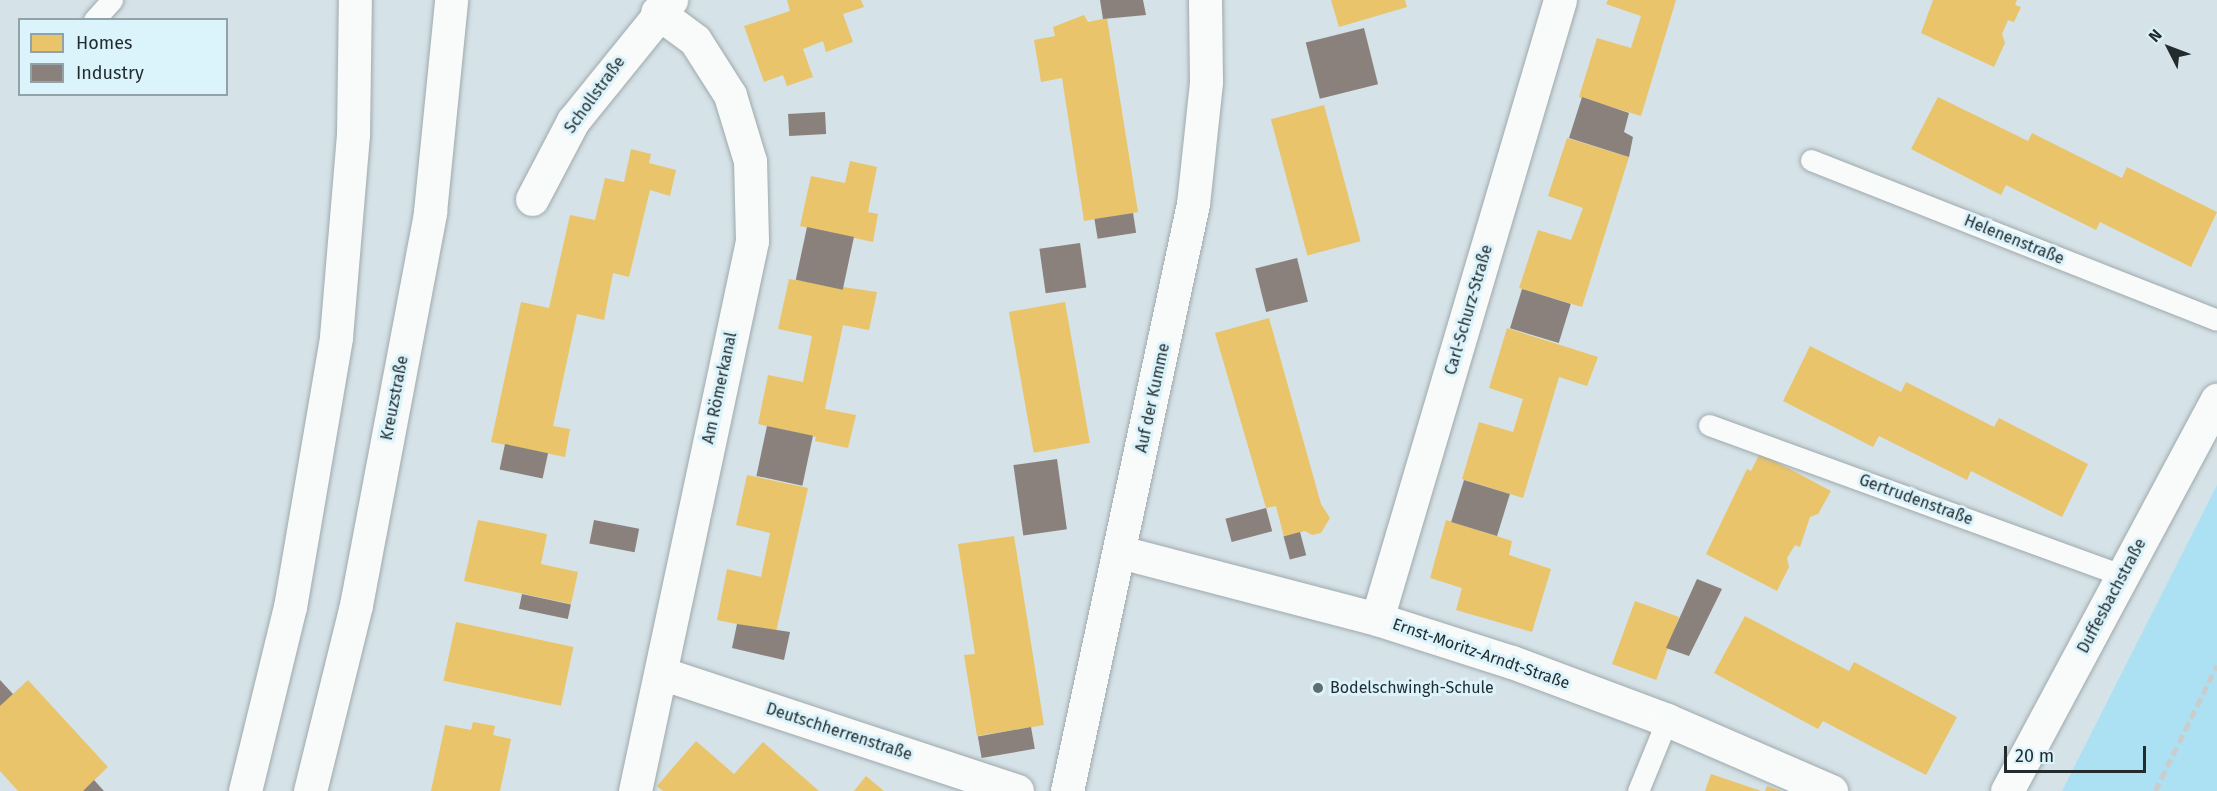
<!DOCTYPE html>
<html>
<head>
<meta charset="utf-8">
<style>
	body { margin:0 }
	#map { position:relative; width:2217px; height:791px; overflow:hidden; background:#d5e2e7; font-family:"Fira Sans",sans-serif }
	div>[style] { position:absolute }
	.green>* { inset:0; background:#abe1f3 }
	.homes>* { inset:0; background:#e9c46a; transform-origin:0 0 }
	.industry>* { inset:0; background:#8a817c; transform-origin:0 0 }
	.roads { filter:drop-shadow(0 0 2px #9fa9ad) drop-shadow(0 0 2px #9fa9ad) }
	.lane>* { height:21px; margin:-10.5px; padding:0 10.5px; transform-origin:10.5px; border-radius:10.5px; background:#f9fbfb }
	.street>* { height:33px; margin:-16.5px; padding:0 16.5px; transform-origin:16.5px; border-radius:16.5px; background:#f9fbfb }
	.rail>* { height:4.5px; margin-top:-2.25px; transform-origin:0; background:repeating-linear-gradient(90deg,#c9cdce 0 9px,transparent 0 13.5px) }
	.dots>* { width:16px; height:16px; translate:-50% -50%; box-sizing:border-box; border:3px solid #dbf3fb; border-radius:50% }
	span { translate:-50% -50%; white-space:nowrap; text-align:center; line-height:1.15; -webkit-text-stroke:6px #dbf3fb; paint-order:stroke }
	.street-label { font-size:16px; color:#222c2f }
	.poi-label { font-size:16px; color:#222c2f }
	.left { translate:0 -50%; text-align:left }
	.legend { position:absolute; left:18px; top:18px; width:210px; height:78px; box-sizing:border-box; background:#dbf3fb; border:2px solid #91a3a9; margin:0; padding:8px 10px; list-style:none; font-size:18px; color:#222c2f }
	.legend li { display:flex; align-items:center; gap:12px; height:30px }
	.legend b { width:30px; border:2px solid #91a3a9 }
	.north { position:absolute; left:2139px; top:18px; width:60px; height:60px; -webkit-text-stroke:4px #dbf3fb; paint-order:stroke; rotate:312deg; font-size:16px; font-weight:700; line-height:24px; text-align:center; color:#222c2f }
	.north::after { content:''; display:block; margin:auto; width:21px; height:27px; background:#222c2f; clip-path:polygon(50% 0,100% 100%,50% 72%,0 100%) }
	.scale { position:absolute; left:2004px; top:746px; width:142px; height:27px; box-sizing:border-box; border:3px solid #222c2f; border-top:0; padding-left:8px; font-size:18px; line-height:21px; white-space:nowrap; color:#222c2f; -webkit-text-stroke:4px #dbf3fb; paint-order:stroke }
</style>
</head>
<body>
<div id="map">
	<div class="green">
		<div style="clip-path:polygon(2217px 485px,2217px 791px,2062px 791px)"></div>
	</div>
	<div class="homes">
		<div style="clip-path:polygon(787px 0,861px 0,864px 7px,843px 14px,853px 42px,826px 52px,823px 41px,803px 49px,813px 77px,787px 86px,783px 75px,764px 82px,744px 26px,790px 11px)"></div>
		<div style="clip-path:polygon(1331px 0,1405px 0,1407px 7px,1339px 27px)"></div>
		<div style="clip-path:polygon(1608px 0,1676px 0,1641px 116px,1579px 97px,1597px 38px,1631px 48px,1641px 16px,1606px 4px)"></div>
		<div style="clip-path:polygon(1933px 0,2017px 0,2015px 5px,2021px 7px,2014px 22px,2008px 20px,2002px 34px,2005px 43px,1994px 67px,1921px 33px)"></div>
		<div style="clip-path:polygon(1084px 15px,1088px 22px,1107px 18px,1138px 212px,1084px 221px,1062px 78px,1041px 82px,1034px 40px,1055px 36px,1053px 27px)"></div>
		<div style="clip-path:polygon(1938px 97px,2028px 141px,2032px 133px,2122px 178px,2127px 167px,2217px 212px,2191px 267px,2100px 222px,2096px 230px,2006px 185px,2001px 195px,1911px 149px)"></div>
		<div style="left:1324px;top:105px;width:141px;height:55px;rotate:75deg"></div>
		<div style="clip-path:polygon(1567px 138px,1629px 157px,1582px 307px,1519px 288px,1538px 230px,1571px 240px,1583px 208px,1548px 196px)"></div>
		<div style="clip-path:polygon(631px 149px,651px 154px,649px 163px,676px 170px,670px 196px,650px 190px,629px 277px,613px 273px,604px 320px,577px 314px,553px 426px,570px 429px,565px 457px,491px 442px,521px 302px,549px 308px,570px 215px,595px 220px,605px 178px,624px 182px)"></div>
		<div style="clip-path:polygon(850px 161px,877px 167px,868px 212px,878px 214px,873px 242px,800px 226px,811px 176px,845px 183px)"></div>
		<div style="clip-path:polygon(789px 279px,877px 292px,869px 330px,843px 325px,825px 409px,856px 415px,848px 448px,815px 441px,816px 437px,758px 424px,768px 375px,803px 382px,812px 336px,778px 329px)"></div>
		<div style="left:1065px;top:302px;width:143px;height:57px;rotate:80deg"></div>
		<div style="clip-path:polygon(1269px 318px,1321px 504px,1330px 518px,1321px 533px,1312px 535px,1305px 531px,1284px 537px,1276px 506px,1266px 508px,1215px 333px)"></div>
		<div style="clip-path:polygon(1507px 328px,1598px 357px,1587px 386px,1559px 377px,1523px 498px,1462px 479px,1479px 422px,1513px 432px,1523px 399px,1489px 388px)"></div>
		<div style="clip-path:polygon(1810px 346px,1901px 392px,1906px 382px,1994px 427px,1999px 418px,2088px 464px,2062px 517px,1971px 471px,1967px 480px,1879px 436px,1873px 447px,1783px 401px)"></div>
		<div style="clip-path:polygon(1760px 453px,1831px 491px,1818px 514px,1810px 517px,1800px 547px,1795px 545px,1787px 558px,1789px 567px,1777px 591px,1706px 554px,1747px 469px,1751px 471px)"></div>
		<div style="clip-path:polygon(747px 475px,808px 488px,776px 632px,717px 620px,727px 569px,761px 577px,770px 533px,736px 525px)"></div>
		<div style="clip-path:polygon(478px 520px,547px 534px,541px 564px,578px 572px,571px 604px,464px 581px)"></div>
		<div style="clip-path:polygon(1446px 520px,1512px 541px,1509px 555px,1551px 569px,1532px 632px,1456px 610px,1462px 588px,1430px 578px)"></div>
		<div style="clip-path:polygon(1014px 536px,1044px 725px,977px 736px,964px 655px,975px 654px,958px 544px)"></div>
		<div style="left:1635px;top:601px;width:47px;height:67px;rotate:20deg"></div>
		<div style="clip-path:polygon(1745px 616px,1849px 671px,1854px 662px,1957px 717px,1926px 775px,1823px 721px,1818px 729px,1714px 673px)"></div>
		<div style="left:456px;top:622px;width:120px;height:60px;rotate:12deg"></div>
		<div style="clip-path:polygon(28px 680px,108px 767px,83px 791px,18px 791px,0 771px,0 706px)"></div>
		<div style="clip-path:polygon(473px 722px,495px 726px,493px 735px,511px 739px,500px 791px,431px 791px,445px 725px,471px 730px)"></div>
		<div style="clip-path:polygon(696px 741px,734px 774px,763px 742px,819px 791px,663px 791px,657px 786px)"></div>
		<div style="clip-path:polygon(1711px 774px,1761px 791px,1705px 791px)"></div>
		<div style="clip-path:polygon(866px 776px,884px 791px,854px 791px)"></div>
		<div style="clip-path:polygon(1767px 786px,1781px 791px,1765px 791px)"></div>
	</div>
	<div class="industry">
		<div style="clip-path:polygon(1100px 0,1143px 0,1146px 15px,1103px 19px)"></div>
		<div style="left:1364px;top:28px;width:58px;height:60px;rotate:76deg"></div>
		<div style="clip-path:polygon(1582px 97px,1629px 113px,1624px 132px,1633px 137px,1629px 157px,1569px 138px)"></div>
		<div style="left:825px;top:112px;width:22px;height:37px;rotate:87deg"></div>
		<div style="left:1133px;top:213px;width:20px;height:39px;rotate:81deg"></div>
		<div style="left:807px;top:227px;width:48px;height:54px;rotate:12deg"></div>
		<div style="left:1080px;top:243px;width:45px;height:41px;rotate:82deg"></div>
		<div style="left:1297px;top:258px;width:45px;height:43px;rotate:76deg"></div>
		<div style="left:1522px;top:289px;width:51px;height:41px;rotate:17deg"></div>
		<div style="left:767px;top:426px;width:47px;height:51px;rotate:12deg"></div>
		<div style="left:505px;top:444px;width:44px;height:26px;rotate:12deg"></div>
		<div style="left:1057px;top:459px;width:71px;height:44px;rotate:82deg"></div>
		<div style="left:1464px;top:480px;width:48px;height:44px;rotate:17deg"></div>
		<div style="left:1266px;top:508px;width:24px;height:42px;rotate:75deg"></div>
		<div style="left:594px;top:520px;width:46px;height:24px;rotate:11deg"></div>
		<div style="left:1300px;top:532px;width:24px;height:17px;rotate:75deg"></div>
		<div style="clip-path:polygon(1697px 579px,1722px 589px,1689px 656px,1666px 648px)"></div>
		<div style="left:522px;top:594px;width:50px;height:15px;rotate:12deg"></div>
		<div style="clip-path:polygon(737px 624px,790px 632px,784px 660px,732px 648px)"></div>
		<div style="clip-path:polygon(0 680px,13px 694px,0 706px)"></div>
		<div style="left:1031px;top:727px;width:22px;height:54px;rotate:80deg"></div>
		<div style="clip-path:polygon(94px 780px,104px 791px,83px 791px)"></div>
	</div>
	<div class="roads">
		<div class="lane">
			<div style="left:94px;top:20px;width:27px;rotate:-48deg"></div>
			<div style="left:1811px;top:160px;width:436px;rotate:21.5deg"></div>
			<div style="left:1709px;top:425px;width:441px;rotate:20deg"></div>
			<div style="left:1638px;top:791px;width:77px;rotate:-67.8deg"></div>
		</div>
		<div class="street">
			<div style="left:532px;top:199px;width:88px;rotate:-62.3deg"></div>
			<div style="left:573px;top:121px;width:156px;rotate:-51deg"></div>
			<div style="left:1120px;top:552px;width:266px;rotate:14.6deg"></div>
			<div style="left:1377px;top:619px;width:142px;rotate:17.7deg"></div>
			<div style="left:1512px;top:662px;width:165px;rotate:20.5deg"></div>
			<div style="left:1667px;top:720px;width:179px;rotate:23.4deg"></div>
			<div style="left:1377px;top:619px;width:645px;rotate:-73.53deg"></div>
			<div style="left:661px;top:673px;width:375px;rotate:18.3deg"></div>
			<div style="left:245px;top:791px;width:189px;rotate:-76.3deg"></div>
			<div style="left:290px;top:607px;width:274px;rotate:-80.3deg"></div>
			<div style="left:336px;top:337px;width:203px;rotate:-85.2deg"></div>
			<div style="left:353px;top:135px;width:135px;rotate:-89.2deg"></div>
			<div style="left:310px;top:791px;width:192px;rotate:-76.1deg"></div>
			<div style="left:356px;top:605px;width:400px;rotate:-79.3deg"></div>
			<div style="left:430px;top:212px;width:213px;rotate:-84.3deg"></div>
			<div style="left:635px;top:791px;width:562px;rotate:-77.99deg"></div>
			<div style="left:752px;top:241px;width:80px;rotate:-91.4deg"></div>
			<div style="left:750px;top:161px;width:69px;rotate:-106.9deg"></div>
			<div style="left:730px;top:95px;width:65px;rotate:-122.5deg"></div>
			<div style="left:695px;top:40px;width:47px;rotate:-143.6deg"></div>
			<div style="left:1067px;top:791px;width:600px;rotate:-77.89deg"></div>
			<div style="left:1193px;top:204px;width:123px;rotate:-83.9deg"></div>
			<div style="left:1206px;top:82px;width:82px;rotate:-90.7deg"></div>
			<div style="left:2007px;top:791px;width:444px;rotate:-61.8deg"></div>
		</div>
	</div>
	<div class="rail">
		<div style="left:2155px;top:791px;width:140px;rotate:-63.8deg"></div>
	</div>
	<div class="dots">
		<div style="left:1318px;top:688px;background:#616c6f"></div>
	</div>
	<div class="street-label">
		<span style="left:595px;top:95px;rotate:-54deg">Schollstraße</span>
		<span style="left:2014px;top:240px;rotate:22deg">Helenenstraße</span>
		<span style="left:1469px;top:310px;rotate:-74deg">Carl-Schurz-Straße</span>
		<span style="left:720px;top:388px;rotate:-78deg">Am Römerkanal</span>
		<span style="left:395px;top:398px;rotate:-79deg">Kreuzstraße</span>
		<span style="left:1153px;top:398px;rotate:-78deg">Auf der Kumme</span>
		<span style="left:1916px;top:500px;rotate:20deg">Gertrudenstraße</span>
		<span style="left:2112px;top:596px;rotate:-62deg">Duffesbachstraße</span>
		<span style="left:1481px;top:654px;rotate:19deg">Ernst-Moritz-Arndt-Straße</span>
		<span style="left:839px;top:732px;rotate:18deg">Deutschherrenstraße</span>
	</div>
	<div class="poi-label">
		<span class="left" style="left:1330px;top:688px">Bodelschwingh-Schule</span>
	</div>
	<ul class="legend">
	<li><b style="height:16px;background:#e9c46a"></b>Homes</li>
	<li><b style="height:16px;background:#8a817c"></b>Industry</li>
	</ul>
	<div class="north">N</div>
	<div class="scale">20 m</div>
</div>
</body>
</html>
